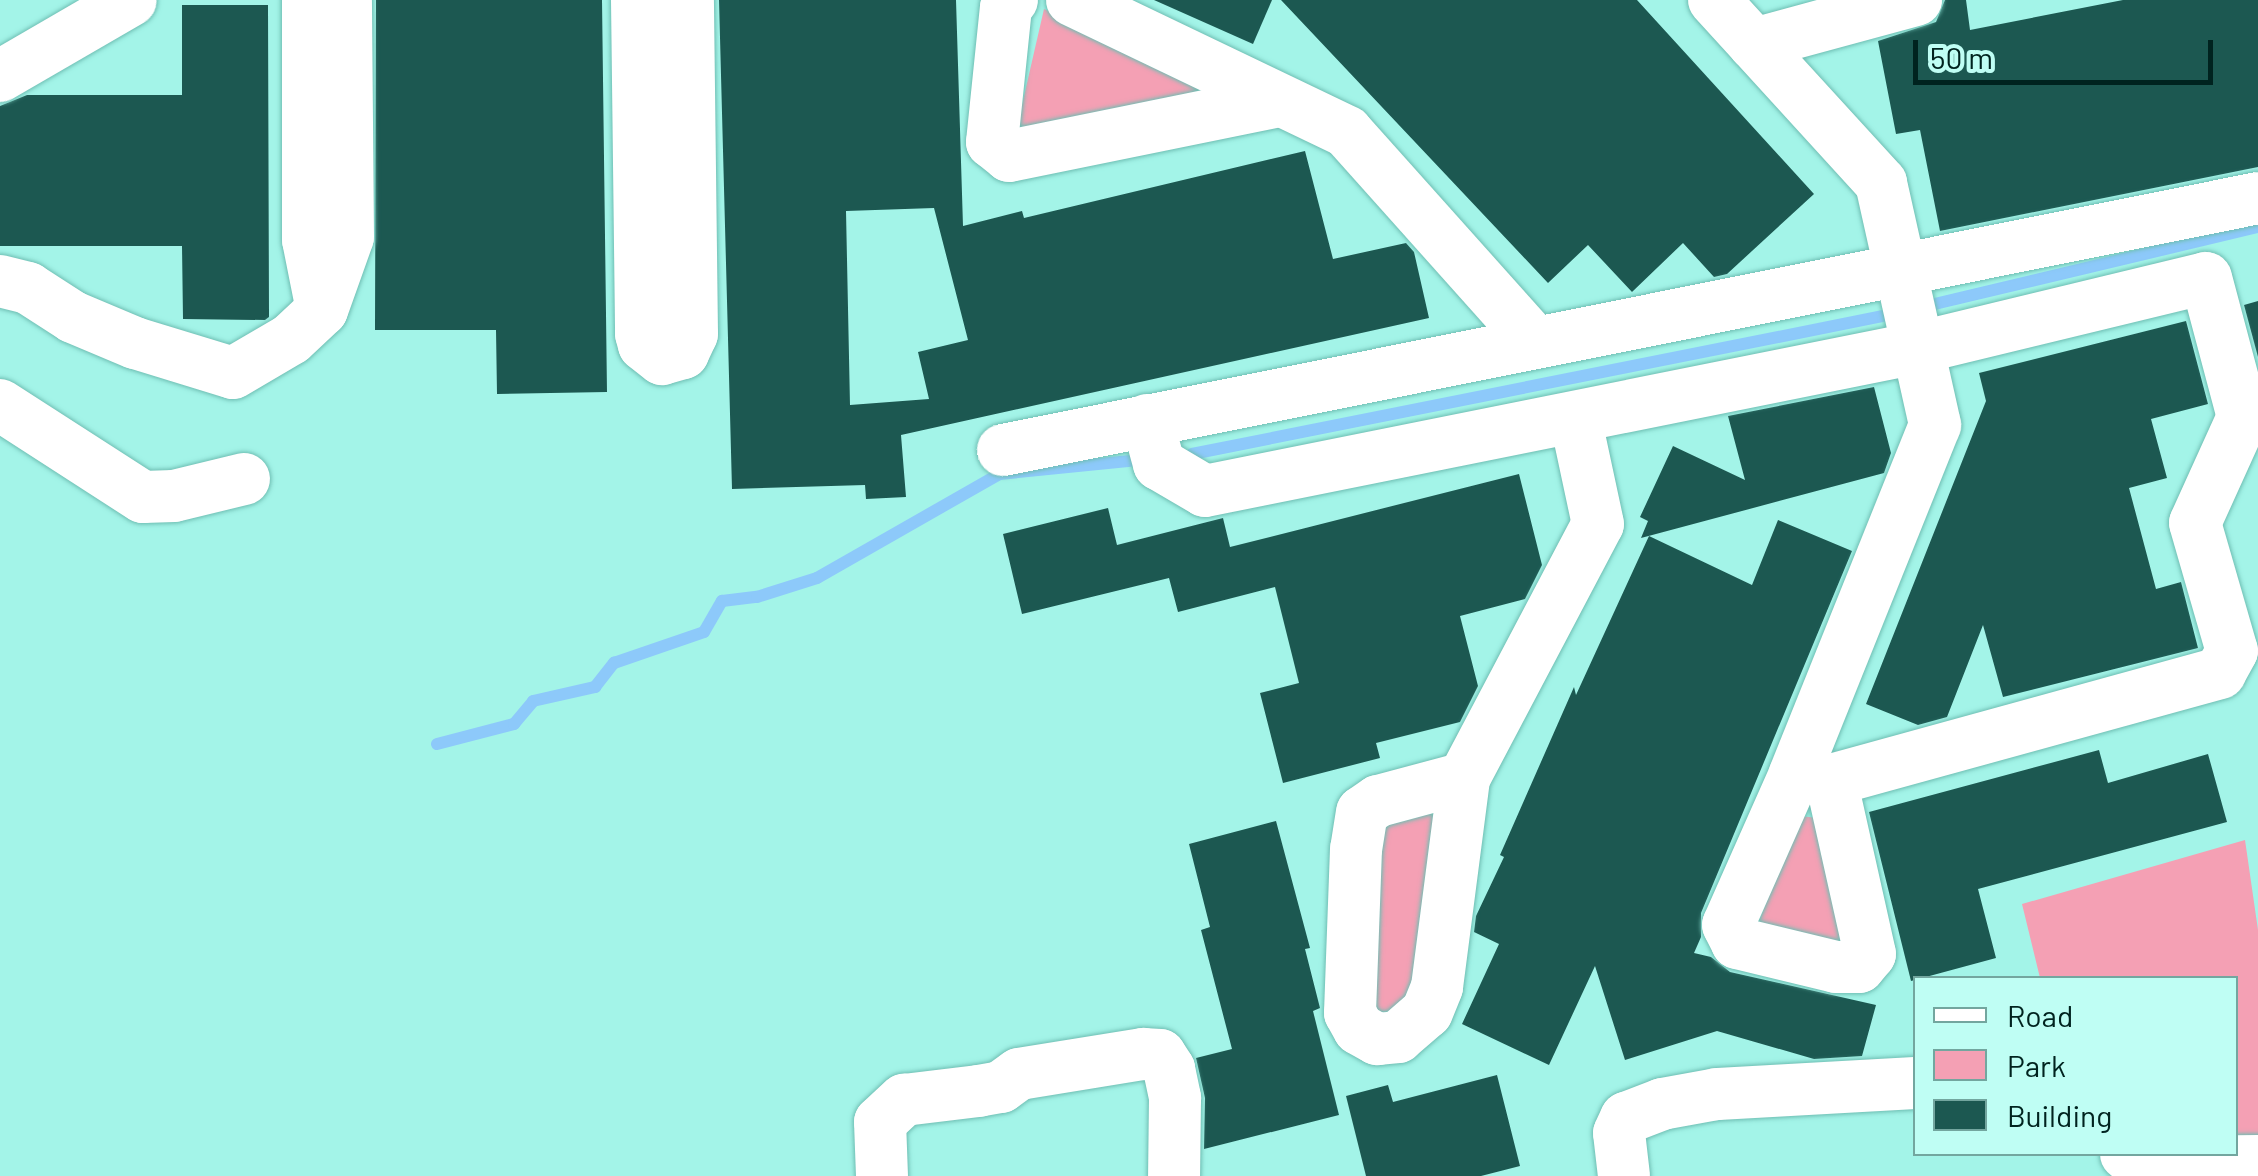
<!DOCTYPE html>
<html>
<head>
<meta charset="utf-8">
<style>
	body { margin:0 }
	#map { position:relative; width:2258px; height:1176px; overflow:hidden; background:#a3f4e8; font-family:Barlow,sans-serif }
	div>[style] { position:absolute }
	.green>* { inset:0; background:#f4a0b4 }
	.stream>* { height:12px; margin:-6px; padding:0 6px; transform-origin:6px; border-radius:6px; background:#8dc9fa }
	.building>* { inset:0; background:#1c5851 }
	.roads { filter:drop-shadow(0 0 2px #6fbeb3) drop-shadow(0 0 2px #6fbeb3) }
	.minor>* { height:52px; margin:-26px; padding:0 26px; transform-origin:26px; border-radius:26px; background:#fff }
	span { translate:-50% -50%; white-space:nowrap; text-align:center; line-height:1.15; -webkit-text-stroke:10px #bffef4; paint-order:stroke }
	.legend { position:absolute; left:1913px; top:976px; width:325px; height:180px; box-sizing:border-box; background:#bffef4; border:2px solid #73a69f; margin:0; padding:12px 18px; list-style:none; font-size:30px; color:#00231f }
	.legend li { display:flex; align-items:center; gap:20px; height:50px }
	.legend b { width:50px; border:2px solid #73a69f }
	.scale { position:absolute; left:1913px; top:40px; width:300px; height:45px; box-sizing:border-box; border:5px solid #00231f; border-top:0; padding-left:12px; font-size:30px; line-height:35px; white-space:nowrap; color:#00231f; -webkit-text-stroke:8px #bffef4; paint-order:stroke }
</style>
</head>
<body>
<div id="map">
	<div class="green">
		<div style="clip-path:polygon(1044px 9px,1212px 89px,1016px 131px)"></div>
		<div style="clip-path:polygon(1435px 812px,1414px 997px,1401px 1011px,1376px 1012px,1376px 839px,1386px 825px)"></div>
		<div style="clip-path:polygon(1799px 816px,1819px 818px,1854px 939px,1823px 950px,1757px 927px)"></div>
		<div style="clip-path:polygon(2245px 840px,2258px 930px,2258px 1151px,2236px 1151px,2236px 978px,2040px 978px,2022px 904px)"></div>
	</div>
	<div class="stream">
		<div style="left:1922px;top:307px;width:345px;rotate:-13.4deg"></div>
		<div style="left:1192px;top:454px;width:705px;rotate:-11.29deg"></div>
		<div style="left:437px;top:744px;width:80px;rotate:-14.6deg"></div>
		<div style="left:514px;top:724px;width:30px;rotate:-50deg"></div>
		<div style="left:533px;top:701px;width:64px;rotate:-12.7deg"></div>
		<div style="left:595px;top:687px;width:31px;rotate:-52deg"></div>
		<div style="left:614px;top:663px;width:95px;rotate:-19deg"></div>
		<div style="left:704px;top:632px;width:36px;rotate:-60deg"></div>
		<div style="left:722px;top:601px;width:35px;rotate:-7deg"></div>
		<div style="left:757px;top:597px;width:63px;rotate:-17.6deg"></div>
		<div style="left:817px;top:578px;width:210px;rotate:-29.7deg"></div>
		<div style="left:999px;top:474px;width:132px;rotate:-5.7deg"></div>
	</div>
	<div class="building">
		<div style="clip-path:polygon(376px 0,602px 0,607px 392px,497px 394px,496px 330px,375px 330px)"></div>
		<div style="clip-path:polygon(evenodd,719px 0,956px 0,963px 226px,1022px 211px,1024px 218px,1305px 151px,1333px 259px,1406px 243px,1414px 252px,1429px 318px,901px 435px,906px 497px,866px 499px,865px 485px,732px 489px,719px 0,934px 208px,968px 340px,918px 352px,929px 399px,850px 405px,846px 211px,934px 208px)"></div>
		<div style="clip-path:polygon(1154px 0,1272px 0,1253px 44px)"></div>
		<div style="clip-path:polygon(1281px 0,1637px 0,1814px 194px,1727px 274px,1714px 277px,1683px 243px,1632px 292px,1588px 245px,1548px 283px)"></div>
		<div style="clip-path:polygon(1945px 0,1966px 0,1970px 30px,2123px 0,2258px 0,2258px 167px,1940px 231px,1920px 130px,1896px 134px,1878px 41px,1936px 22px)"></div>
		<div style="clip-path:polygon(182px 5px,268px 5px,269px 317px,265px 320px,183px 319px,182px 246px,0 246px,0 106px,27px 95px,182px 95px)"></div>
		<div style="clip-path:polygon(2258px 301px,2258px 357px,2244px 305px)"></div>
		<div style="clip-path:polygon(2186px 321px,2208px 404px,2151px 419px,2167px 478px,2129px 488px,2156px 589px,2181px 582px,2198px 648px,2003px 697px,1983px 625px,1947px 717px,1918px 725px,1866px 704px,1986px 401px,1979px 373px)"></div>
		<div style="clip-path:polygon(1874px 387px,1891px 453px,1884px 473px,1641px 538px,1648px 521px,1640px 517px,1673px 446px,1745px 480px,1728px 416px)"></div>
		<div style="clip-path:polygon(1519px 474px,1542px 565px,1525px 599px,1460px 616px,1478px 686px,1460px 722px,1376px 743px,1380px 758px,1283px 783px,1260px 693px,1299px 683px,1275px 587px,1178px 612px,1169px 578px,1022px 614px,1003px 534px,1108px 508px,1117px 545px,1223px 518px,1230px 547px)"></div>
		<div style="clip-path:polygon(1778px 520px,1852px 551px,1701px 913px,1701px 937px,1694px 953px,1711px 957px,1730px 972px,1876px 1005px,1862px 1056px,1814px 1059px,1717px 1031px,1625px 1060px,1595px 966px,1549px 1065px,1462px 1024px,1499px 944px,1474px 932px,1476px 916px,1504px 857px,1500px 855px,1574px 687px,1576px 695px,1649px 536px,1752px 585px)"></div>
		<div style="clip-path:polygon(2099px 750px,2108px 783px,2208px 754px,2227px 822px,1978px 889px,1996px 958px,1911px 981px,1869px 812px)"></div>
		<div style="clip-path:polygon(1276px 821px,1310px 948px,1305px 949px,1320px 1008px,1313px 1011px,1339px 1115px,1204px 1149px,1205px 1098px,1196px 1058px,1232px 1049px,1201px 930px,1210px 927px,1189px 844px)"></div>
		<div style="clip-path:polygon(1497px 1075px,1520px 1166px,1481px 1176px,1366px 1176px,1346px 1096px,1388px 1085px,1393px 1102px)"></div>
	</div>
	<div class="roads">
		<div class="minor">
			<div style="left:308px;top:0;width:240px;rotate:90deg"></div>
			<div style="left:308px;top:240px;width:71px;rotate:78.7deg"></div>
			<div style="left:322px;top:310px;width:77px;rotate:-70.4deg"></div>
			<div style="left:348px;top:237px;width:237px;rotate:-90.5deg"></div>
			<div style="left:637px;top:0;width:334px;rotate:89.3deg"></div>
			<div style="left:641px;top:334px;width:11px;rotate:75deg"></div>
			<div style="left:644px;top:345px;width:23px;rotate:38deg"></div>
			<div style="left:662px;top:359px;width:22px;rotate:-16deg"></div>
			<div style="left:683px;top:353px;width:21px;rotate:-65deg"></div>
			<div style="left:692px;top:334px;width:334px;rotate:-90.7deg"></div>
			<div style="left:1012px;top:0;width:9px;rotate:131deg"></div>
			<div style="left:1006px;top:7px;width:136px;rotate:95.9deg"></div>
			<div style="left:992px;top:142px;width:22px;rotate:39deg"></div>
			<div style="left:1009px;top:156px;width:277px;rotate:-11.5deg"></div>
			<div style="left:1072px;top:0;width:305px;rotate:25.6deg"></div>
			<div style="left:1347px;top:132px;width:282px;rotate:48.2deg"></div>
			<div style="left:1714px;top:0;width:248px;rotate:47.6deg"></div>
			<div style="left:1881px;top:183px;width:248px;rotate:77.4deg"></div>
			<div style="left:1935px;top:425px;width:376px;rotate:111.9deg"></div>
			<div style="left:1795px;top:774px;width:165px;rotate:113.9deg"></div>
			<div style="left:1728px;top:925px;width:20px;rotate:63deg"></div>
			<div style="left:1737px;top:943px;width:102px;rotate:13.6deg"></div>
			<div style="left:1836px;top:967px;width:23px"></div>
			<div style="left:1859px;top:967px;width:17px;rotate:-50deg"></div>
			<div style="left:1870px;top:954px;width:178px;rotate:-102.6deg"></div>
			<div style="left:1831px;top:780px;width:36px;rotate:-171deg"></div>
			<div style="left:1754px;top:44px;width:168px;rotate:-15.2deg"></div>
			<div style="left:0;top:76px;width:151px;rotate:-30.1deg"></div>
			<div style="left:0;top:281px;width:29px;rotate:14deg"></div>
			<div style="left:28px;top:288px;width:54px;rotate:32.8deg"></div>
			<div style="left:73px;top:317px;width:67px;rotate:22.8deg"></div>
			<div style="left:135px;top:343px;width:102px;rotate:17deg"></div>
			<div style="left:233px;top:373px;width:67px;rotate:-30.4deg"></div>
			<div style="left:291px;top:339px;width:42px;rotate:-43.1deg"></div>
			<div style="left:0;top:405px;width:170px;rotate:32.8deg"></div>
			<div style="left:143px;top:497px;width:31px;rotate:-2deg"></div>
			<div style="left:174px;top:496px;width:72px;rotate:-13.7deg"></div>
			<div style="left:1147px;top:420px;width:46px;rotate:74.7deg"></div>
			<div style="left:1159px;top:464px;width:53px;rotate:30.4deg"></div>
			<div style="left:1205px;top:491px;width:726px;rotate:-11.36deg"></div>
			<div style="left:1917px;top:348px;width:297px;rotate:-13.6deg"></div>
			<div style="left:2206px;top:278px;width:144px;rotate:75.1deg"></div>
			<div style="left:2243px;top:417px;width:116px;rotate:114.4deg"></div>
			<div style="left:2195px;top:523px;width:133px;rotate:73.9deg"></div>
			<div style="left:2232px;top:651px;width:25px;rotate:119deg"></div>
			<div style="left:2220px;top:673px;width:403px;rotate:164.6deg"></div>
			<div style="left:1003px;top:450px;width:1280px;rotate:-11.35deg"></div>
			<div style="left:1464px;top:778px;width:89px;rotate:165deg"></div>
			<div style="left:1378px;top:801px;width:19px;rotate:145deg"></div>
			<div style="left:1362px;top:812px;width:37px;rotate:99deg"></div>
			<div style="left:1356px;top:849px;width:164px;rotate:92.1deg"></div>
			<div style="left:1350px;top:1013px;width:18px;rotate:61deg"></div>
			<div style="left:1359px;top:1029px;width:21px;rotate:29deg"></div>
			<div style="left:1377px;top:1039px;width:21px;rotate:-5deg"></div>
			<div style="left:1398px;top:1037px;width:38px;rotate:-41deg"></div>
			<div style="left:1427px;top:1012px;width:27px;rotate:-68deg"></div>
			<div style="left:1437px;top:987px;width:211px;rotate:-82.6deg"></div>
			<div style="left:1464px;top:778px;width:287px;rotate:-62.2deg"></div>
			<div style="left:1598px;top:524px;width:109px;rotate:-102.1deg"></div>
			<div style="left:2126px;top:1154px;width:42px;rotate:11deg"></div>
			<div style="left:2167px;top:1162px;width:91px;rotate:-0.6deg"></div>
			<div style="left:882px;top:1176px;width:54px;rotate:-92.1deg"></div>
			<div style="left:880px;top:1122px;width:33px;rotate:-43deg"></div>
			<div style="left:904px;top:1100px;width:75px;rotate:-6.9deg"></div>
			<div style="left:978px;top:1091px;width:23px;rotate:-10deg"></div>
			<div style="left:1001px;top:1087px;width:22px;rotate:-36deg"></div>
			<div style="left:1019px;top:1074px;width:126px;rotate:-9.2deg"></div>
			<div style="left:1143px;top:1054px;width:17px;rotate:3deg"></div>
			<div style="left:1160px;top:1055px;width:17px;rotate:57deg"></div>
			<div style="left:1169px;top:1069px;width:30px;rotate:78deg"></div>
			<div style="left:1175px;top:1098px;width:78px;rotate:90.7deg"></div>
			<div style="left:1624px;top:1176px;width:43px;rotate:-96.6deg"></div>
			<div style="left:1619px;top:1133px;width:17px;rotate:-65deg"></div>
			<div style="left:1626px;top:1118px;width:39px;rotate:-21deg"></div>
			<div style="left:1662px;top:1104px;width:56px;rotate:-10.3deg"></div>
			<div style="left:1717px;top:1094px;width:199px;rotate:-3.2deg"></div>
		</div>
	</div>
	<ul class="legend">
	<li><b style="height:12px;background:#fff"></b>Road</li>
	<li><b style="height:28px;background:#f4a0b4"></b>Park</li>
	<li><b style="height:28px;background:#1c5851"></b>Building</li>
	</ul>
	<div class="scale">50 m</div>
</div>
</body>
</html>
